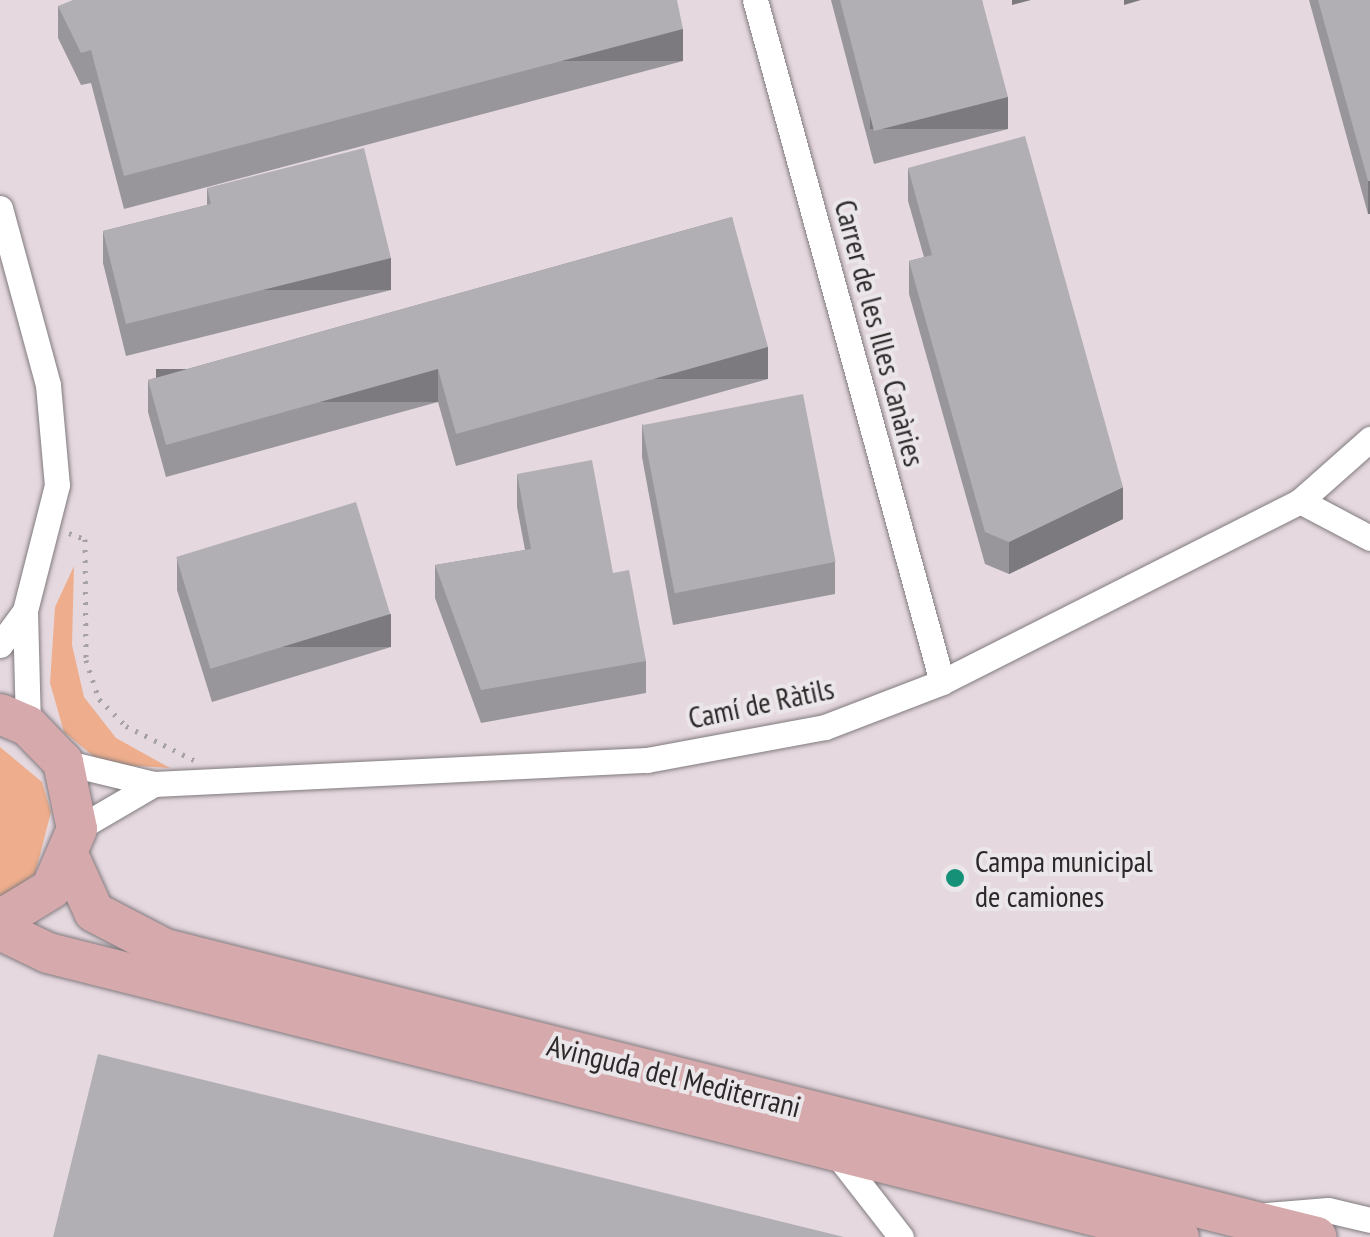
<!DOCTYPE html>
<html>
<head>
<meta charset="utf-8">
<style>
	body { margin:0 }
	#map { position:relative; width:1370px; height:1237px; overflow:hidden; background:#ebe6e9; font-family:"PT Sans Narrow",sans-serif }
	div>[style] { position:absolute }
	.built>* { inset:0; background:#e5d8df; transform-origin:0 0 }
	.green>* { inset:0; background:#eeae8d }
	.path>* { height:5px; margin-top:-2.5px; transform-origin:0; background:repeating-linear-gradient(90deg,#a5a1a4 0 2.5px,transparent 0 10.5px) }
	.roads { filter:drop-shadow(0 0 2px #807b7e) drop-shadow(0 0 2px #807b7e) }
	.street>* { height:25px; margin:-12.5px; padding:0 12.5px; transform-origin:12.5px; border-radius:12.5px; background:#fff }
	.primary>* { height:40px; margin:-20px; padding:0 20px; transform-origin:20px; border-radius:20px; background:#d6a9ac }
	.wall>* { inset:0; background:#98969b }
	.shaded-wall>* { inset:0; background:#7c7a7e; transform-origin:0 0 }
	.building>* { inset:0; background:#b1afb4; transform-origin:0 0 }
	.dots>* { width:28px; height:28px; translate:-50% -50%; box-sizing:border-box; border:5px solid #ebe6e9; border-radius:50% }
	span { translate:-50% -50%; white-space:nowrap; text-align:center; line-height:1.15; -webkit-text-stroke:8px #ebe6e9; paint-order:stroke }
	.street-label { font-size:30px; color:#2b292a }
	.poi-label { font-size:30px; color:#2b292a }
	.left { translate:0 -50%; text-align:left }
</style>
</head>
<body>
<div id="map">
	<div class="built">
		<div style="left:0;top:0;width:1370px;height:1237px"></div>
	</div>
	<div class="green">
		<div style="clip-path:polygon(74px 566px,72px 645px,84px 697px,116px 738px,170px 768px,103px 764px,64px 732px,50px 683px,55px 607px)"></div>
		<div style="clip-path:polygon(0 747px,42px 782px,51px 812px,35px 874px,0 898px)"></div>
	</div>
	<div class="path">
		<div style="left:69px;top:533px;width:17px;rotate:21deg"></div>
		<div style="left:85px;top:539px;width:121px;rotate:89.5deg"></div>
		<div style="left:86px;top:660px;width:41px;rotate:71.6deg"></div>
		<div style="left:99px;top:699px;width:38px;rotate:45deg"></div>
		<div style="left:126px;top:726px;width:78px;rotate:26.6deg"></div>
	</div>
	<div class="roads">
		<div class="street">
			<div style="left:755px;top:0;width:707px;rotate:74.67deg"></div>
			<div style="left:0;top:208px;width:183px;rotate:74.8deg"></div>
			<div style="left:48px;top:385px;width:100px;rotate:84.9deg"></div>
			<div style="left:57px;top:485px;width:130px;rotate:104.3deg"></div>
			<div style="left:25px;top:611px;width:115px;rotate:88.5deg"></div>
			<div style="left:1300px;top:501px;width:79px;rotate:27.9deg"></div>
			<div style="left:0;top:645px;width:42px;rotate:-53.7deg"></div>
			<div style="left:63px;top:762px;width:94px;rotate:13.6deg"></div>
			<div style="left:154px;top:784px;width:494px;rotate:-2.8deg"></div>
			<div style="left:647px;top:760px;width:181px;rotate:-10.5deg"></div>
			<div style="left:825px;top:727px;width:125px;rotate:-21deg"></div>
			<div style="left:942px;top:682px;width:401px;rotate:-26.8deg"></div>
			<div style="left:1300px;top:501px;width:94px;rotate:-41.5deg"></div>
			<div style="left:77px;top:829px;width:89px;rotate:-30.3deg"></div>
			<div style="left:834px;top:1151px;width:109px;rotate:52.1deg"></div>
			<div style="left:1267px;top:1215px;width:61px;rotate:-4.7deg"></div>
			<div style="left:1328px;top:1210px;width:43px;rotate:13.4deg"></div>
		</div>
		<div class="primary">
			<div style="left:0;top:714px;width:30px;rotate:23deg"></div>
			<div style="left:28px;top:726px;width:50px;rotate:45.8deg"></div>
			<div style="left:63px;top:762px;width:68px;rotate:78.2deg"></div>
			<div style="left:77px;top:829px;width:65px;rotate:113.4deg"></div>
			<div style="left:51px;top:889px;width:60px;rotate:148.7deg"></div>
			<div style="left:70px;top:859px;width:58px;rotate:65.6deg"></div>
			<div style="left:94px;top:912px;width:80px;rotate:27.5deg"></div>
			<div style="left:165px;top:949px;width:1187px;rotate:14.04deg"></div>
			<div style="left:0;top:930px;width:53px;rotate:25.6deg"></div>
			<div style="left:48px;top:953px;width:1166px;rotate:14.1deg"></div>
		</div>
	</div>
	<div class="wall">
		<div style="clip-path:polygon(831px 0,982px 0,1008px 129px,874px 164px)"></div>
		<div style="clip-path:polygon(1309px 0,1370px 0,1368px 214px)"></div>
		<div style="clip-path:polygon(58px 6px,683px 61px,124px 209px,91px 83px,81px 85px,58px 38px)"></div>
		<div style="clip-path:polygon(908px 168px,1123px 519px,1009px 574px,985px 564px,909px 294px,909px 261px,924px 257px,908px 201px)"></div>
		<div style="clip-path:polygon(207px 188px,391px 290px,126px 356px,103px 263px,103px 231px,207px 205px)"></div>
		<div style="clip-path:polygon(732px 217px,768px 379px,456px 466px,438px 402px,166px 477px,148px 412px,148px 380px)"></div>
		<div style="clip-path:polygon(642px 424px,835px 562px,835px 594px,673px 625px,642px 457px)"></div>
		<div style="clip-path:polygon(517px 474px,613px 573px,646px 661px,646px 693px,481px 723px,435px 598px,435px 565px,525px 550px,517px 507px)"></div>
		<div style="clip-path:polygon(177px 558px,391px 647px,212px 702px,177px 590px)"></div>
	</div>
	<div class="shaded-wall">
		<div style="clip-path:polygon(1012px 0,1031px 0,1012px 5px)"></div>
		<div style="clip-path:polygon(1124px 0,1141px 0,1124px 5px)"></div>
		<div style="left:683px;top:29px;width:32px;height:578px;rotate:90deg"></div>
		<div style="left:1008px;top:97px;width:32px;height:138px;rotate:90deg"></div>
		<div style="left:1368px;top:181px;width:2px;height:33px"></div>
		<div style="left:391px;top:258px;width:32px;height:273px;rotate:90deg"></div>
		<div style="left:768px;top:347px;width:32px;height:324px;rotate:90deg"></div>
		<div style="left:438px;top:369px;width:33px;height:282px;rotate:90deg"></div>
		<div style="clip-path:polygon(1123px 487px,1123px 519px,1009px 574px,1009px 542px)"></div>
		<div style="left:391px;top:614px;width:33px;height:188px;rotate:90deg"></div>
	</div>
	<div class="building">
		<div style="clip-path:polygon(73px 0,677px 0,683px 29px,124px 176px,91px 50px,81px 53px,58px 6px)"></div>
		<div style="clip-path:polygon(840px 0,982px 0,1008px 97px,874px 131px)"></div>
		<div style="clip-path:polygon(1318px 0,1370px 0,1370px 181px,1368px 181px)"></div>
		<div style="clip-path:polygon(1025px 136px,1123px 487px,1009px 542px,985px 532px,909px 261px,932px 255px,908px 168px)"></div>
		<div style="clip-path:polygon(364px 148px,391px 258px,126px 324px,103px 231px,211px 204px,207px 188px)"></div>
		<div style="clip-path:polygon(732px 217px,768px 347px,456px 434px,438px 369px,166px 445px,148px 380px)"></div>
		<div style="left:803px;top:394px;width:171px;height:164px;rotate:79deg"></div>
		<div style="clip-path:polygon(592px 460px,613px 573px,629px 570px,646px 661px,481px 690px,435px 565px,531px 549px,517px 474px)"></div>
		<div style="left:356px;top:502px;width:117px;height:188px;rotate:73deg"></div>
		<div style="clip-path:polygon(98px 1054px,844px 1237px,53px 1237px)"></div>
	</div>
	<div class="dots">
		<div style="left:955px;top:878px;background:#159177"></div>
	</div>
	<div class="street-label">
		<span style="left:880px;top:333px;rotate:75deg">Carrer de les Illes Canàries</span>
		<span style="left:761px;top:703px;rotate:-12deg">Camí de Ràtils</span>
		<span style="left:674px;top:1076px;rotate:14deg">Avinguda del Mediterrani</span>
	</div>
	<div class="poi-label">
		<span class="left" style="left:975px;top:878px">Campa municipal<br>de camiones</span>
	</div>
</div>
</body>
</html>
